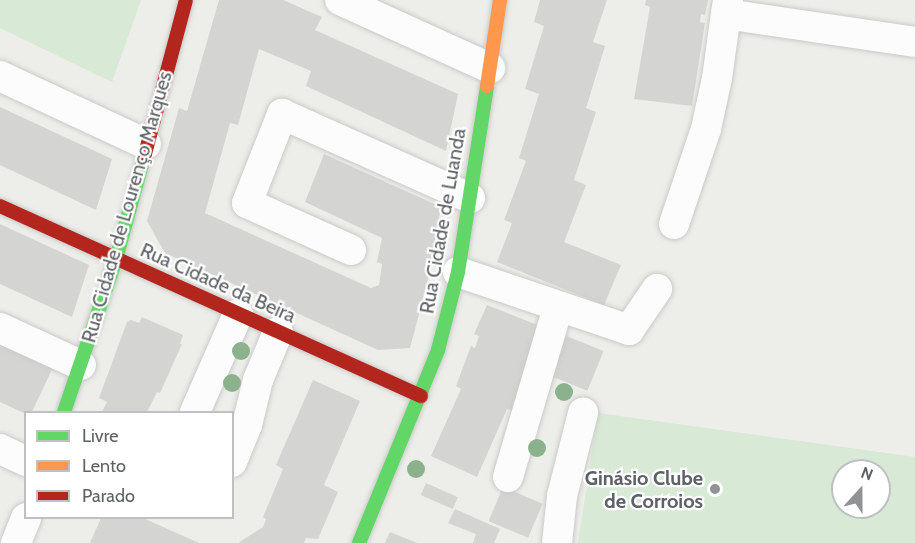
<!DOCTYPE html>
<html>
<head>
<meta charset="utf-8">
<style>
	body { margin:0 }
	#map { position:relative; width:915px; height:543px; overflow:hidden; background:#edede9; font-family:Cabin,sans-serif }
	div>[style] { position:absolute }
	.green>* { inset:0; background:#d8e9d6 }
	.building>* { inset:0; background:#d4d4d2; transform-origin:0 0 }
	.roads { filter:drop-shadow(0 0 2px #cacbca) drop-shadow(0 0 2px #cacbca) }
	.street>* { height:30px; margin:-15px; padding:0 15px; transform-origin:15px; border-radius:15px; background:#fcfcfc }
	.fast>* { height:14px; margin:-7px; padding:0 7px; transform-origin:7px; border-radius:7px; background:#63d668 }
	.slow>* { height:14px; margin:-7px; padding:0 7px; transform-origin:7px; border-radius:7px; background:#ff974d }
	.jam>* { height:14px; margin:-7px; padding:0 7px; transform-origin:7px; border-radius:7px; background:#b3261e }
	.trees>* { width:18px; height:18px; margin:-9px; border-radius:50%; background:#8bb28c }
	.dots>* { width:16px; height:16px; translate:-50% -50%; box-sizing:border-box; border:3px solid #fff; border-radius:50% }
	span { translate:-50% -50%; white-space:nowrap; text-align:center; line-height:1.15; -webkit-text-stroke:4.5px #fff; paint-order:stroke }
	.street-label { font-size:20px; color:#5e6266 }
	.poi-label { font-size:20px; color:#5e6266; font-weight:700 }
	.right { translate:-100% -50%; text-align:right }
	.legend { position:absolute; left:24px; top:411px; width:210px; height:108px; box-sizing:border-box; background:#fff; border:2px solid #bfc0c2; margin:0; padding:8px 10px; list-style:none; font-size:18px; color:#5e6266 }
	.legend li { display:flex; align-items:center; gap:12px; height:30px }
	.legend b { width:30px; border:2px solid #bfc0c2 }
	.north { position:absolute; left:831px; top:459px; width:60px; height:60px; box-sizing:border-box; background:#fff; border:2px solid #bfc0c2; border-radius:50%; rotate:21deg; font-size:16px; font-weight:700; line-height:24px; text-align:center; color:#5e6266 }
	.north::after { content:''; display:block; margin:auto; width:21px; height:27px; background:#909394; clip-path:polygon(50% 0,100% 100%,50% 72%,0 100%) }
</style>
</head>
<body>
<div id="map">
	<div class="green">
		<div style="clip-path:polygon(0 0,141px 0,112px 82px,0 28px)"></div>
		<div style="clip-path:polygon(evenodd,598px 413px,915px 457px,915px 543px,578px 543px,598px 413px,843px 471px,879px 471px,879px 507px,843px 507px,843px 471px)"></div>
	</div>
	<div class="building">
		<div style="clip-path:polygon(219px 0,283px 0,322px 17px,315px 30px,458px 94px,446px 151px,306px 86px,311px 71px,259px 49px,238px 125px,230px 123px,205px 213px,371px 288px,379px 285px,382px 264px,377px 262px,382px 238px,305px 202px,324px 154px,441px 207px,429px 276px,410px 348px,378px 350px,165px 253px,147px 221px,179px 108px,187px 111px)"></div>
		<div style="clip-path:polygon(540px 0,607px 0,593px 42px,605px 46px,586px 108px,596px 112px,574px 180px,586px 185px,564px 242px,621px 265px,604px 305px,497px 262px,512px 223px,504px 220px,526px 161px,519px 158px,539px 94px,525px 89px,544px 26px,534px 22px)"></div>
		<div style="clip-path:polygon(646px 0,708px 0,705px 15px,701px 14px,700px 22px,705px 23px,692px 106px,634px 99px,650px 7px,645px 5px)"></div>
		<div style="clip-path:polygon(0 107px,112px 159px,96px 210px,0 165px)"></div>
		<div style="clip-path:polygon(0 224px,89px 265px,72px 317px,0 284px)"></div>
		<div style="clip-path:polygon(487px 305px,545px 328px,514px 411px,507px 409px,477px 477px,431px 456px,461px 389px,456px 386px,471px 346px,475px 348px,479px 336px,474px 334px)"></div>
		<div style="clip-path:polygon(142px 317px,183px 335px,180px 344px,182px 344px,160px 393px,157px 392px,147px 412px,102px 412px,107px 402px,99px 398px,127px 322px,131px 320px,139px 323px)"></div>
		<div style="left:559px;top:333px;width:48px;height:43px;rotate:22deg"></div>
		<div style="clip-path:polygon(0 340px,54px 365px,32px 412px,26px 414px,0 402px)"></div>
		<div style="clip-path:polygon(313px 380px,360px 401px,324px 485px,338px 492px,318px 539px,306px 538px,304px 543px,238px 543px,263px 527px,266px 519px,263px 517px,283px 469px,276px 465px)"></div>
		<div style="left:426px;top:483px;width:35px;height:13px;rotate:24deg"></div>
		<div style="left:503px;top:487px;width:43px;height:37px;rotate:23deg"></div>
		<div style="clip-path:polygon(455px 509px,500px 529px,494px 543px,473px 543px,476px 534px,448px 523px)"></div>
		<div style="clip-path:polygon(101px 518px,143px 518px,199px 543px,90px 543px)"></div>
		<div style="clip-path:polygon(390px 532px,417px 543px,385px 543px)"></div>
	</div>
	<div class="roads">
		<div class="street">
			<div style="left:340px;top:0;width:165px;rotate:24.4deg"></div>
			<div style="left:726px;top:14px;width:191px;rotate:8.4deg"></div>
			<div style="left:0;top:76px;width:161px;rotate:25deg"></div>
			<div style="left:674px;top:224px;width:100px;rotate:-71.4deg"></div>
			<div style="left:706px;top:129px;width:52px;rotate:-77.8deg"></div>
			<div style="left:717px;top:78px;width:79px;rotate:-82deg"></div>
			<div style="left:351px;top:250px;width:114px;rotate:-155.7deg"></div>
			<div style="left:247px;top:203px;width:96px;rotate:-68.5deg"></div>
			<div style="left:282px;top:114px;width:206px;rotate:24.1deg"></div>
			<div style="left:458px;top:272px;width:181px;rotate:18.7deg"></div>
			<div style="left:629px;top:330px;width:50px;rotate:-55.7deg"></div>
			<div style="left:0;top:328px;width:89px;rotate:24.6deg"></div>
			<div style="left:195px;top:412px;width:107px;rotate:-66.3deg"></div>
			<div style="left:0;top:449px;width:29px;rotate:25deg"></div>
			<div style="left:232px;top:462px;width:40px;rotate:-68deg"></div>
			<div style="left:247px;top:425px;width:46px;rotate:-76.3deg"></div>
			<div style="left:258px;top:380px;width:52px;rotate:-67.4deg"></div>
			<div style="left:508px;top:477px;width:177px;rotate:-73.6deg"></div>
			<div style="left:16px;top:543px;width:27px;rotate:-68deg"></div>
			<div style="left:557px;top:543px;width:47px;rotate:-83.9deg"></div>
			<div style="left:562px;top:496px;width:86px;rotate:-75.8deg"></div>
		</div>
		<div class="fast">
			<div style="left:64px;top:412px;width:162px;rotate:-71.2deg"></div>
			<div style="left:116px;top:259px;width:109px;rotate:-74.6deg"></div>
			<div style="left:359px;top:543px;width:209px;rotate:-67.7deg"></div>
			<div style="left:438px;top:350px;width:81px;rotate:-75.6deg"></div>
			<div style="left:458px;top:272px;width:188px;rotate:-81.1deg"></div>
		</div>
		<div class="slow">
			<div style="left:487px;top:86px;width:87px;rotate:-81.4deg"></div>
		</div>
		<div class="jam">
			<div style="left:145px;top:154px;width:159px;rotate:-75.1deg"></div>
			<div style="left:0;top:206px;width:462px;rotate:24.3deg"></div>
		</div>
	</div>
	<div class="trees">
		<div style="left:241px;top:351px"></div>
		<div style="left:232px;top:383px"></div>
		<div style="left:564px;top:392px"></div>
		<div style="left:537px;top:448px"></div>
		<div style="left:416px;top:469px"></div>
	</div>
	<div class="dots">
		<div style="left:715px;top:489px;background:#909394"></div>
	</div>
	<div class="street-label">
		<span style="left:127px;top:207px;rotate:-74deg">Rua Cidade de Lourenço Marques</span>
		<span style="left:443px;top:221px;rotate:-80deg">Rua Cidade de Luanda</span>
		<span style="left:218px;top:283px;rotate:24deg">Rua Cidade da Beira</span>
	</div>
	<div class="poi-label">
		<span class="right" style="left:703px;top:490px">Ginásio Clube<br>de Corroios</span>
	</div>
	<ul class="legend">
	<li><b style="height:8px;background:#63d668"></b>Livre</li>
	<li><b style="height:8px;background:#ff974d"></b>Lento</li>
	<li><b style="height:8px;background:#b3261e"></b>Parado</li>
	</ul>
	<div class="north">N</div>
</div>
</body>
</html>
